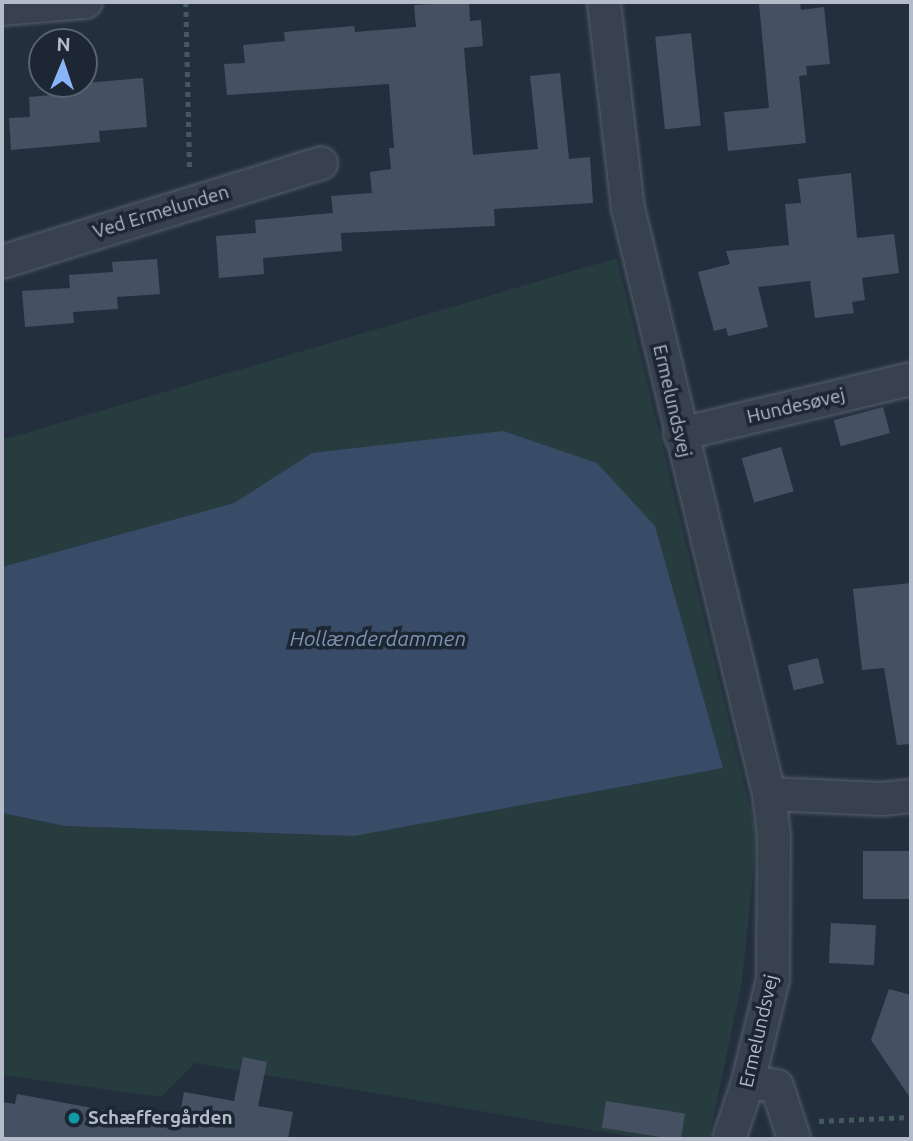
<!DOCTYPE html>
<html>
<head>
<meta charset="utf-8">
<style>
	body { margin:0 }
	#map { position:relative; width:913px; height:1141px; overflow:hidden; background:#242f3e; font-family:Ubuntu,sans-serif }
	div>[style] { position:absolute }
	.green>* { inset:0; background:#263c3f }
	.water>* { inset:0; background:#394c67 }
	.building>* { inset:0; background:#455162; transform-origin:0 0 }
	.path>* { height:4.5px; margin-top:-2.25px; transform-origin:0; background:repeating-linear-gradient(90deg,#44595c 0 5px,transparent 0 10px) }
	.roads { filter:drop-shadow(0 0 2px #565f6c) drop-shadow(0 0 2px #565f6c) }
	.street>* { height:32px; margin:-16px; padding:0 16px; transform-origin:16px; border-radius:16px; background:#38414e }
	.dots>* { width:19px; height:19px; translate:-50% -50%; box-sizing:border-box; border:4px solid #1d2633; border-radius:50% }
	span { translate:-50% -50%; white-space:nowrap; text-align:center; line-height:1.15; -webkit-text-stroke:7px #1d2633; paint-order:stroke }
	.street-label { font-size:19px; color:#b4bcc9 }
	.poi-label { font-size:19px; color:#b4bcc9; font-weight:700 }
	.left { translate:0 -50%; text-align:left }
	.water-label { font-size:21px; color:#7c92b1; font-style:italic }
	.frame { position:absolute; inset:0; border:4px solid #b4bcc9; pointer-events:none }
	.north { position:absolute; left:28px; top:28px; width:70px; height:70px; box-sizing:border-box; background:#1d2633; border:2px solid #59626f; border-radius:50%; rotate:2deg; font-size:19px; font-weight:700; line-height:28px; text-align:center; color:#b4bcc9 }
	.north::after { content:''; display:block; margin:auto; width:24px; height:32px; background:#8ab4f8; clip-path:polygon(50% 0,100% 100%,50% 72%,0 100%) }
</style>
</head>
<body>
<div id="map">
	<div class="green">
		<div style="clip-path:polygon(617px 258px,757px 836px,742px 981px,709px 1139px,646px 1139px,195px 1063px,161px 1097px,2px 1075px,2px 813px,65px 826px,354px 836px,313px 453px,234px 503px,2px 567px,2px 440px)"></div>
	</div>
	<div class="water">
		<div style="clip-path:polygon(503px 431px,597px 463px,655px 526px,723px 768px,354px 836px,65px 826px,2px 813px,2px 567px,234px 503px,312px 453px)"></div>
	</div>
	<div class="building">
		<div style="clip-path:polygon(469px 2px,470px 21px,481px 20px,483px 46px,464px 48px,473px 155px,538px 149px,530px 76px,560px 73px,569px 159px,590px 157px,593px 203px,494px 209px,495px 226px,341px 233px,342px 251px,263px 258px,264px 274px,219px 278px,216px 236px,256px 233px,255px 220px,333px 213px,331px 196px,372px 193px,370px 172px,391px 169px,389px 148px,394px 148px,389px 84px,227px 95px,224px 64px,245px 63px,243px 45px,285px 41px,284px 32px,354px 26px,355px 32px,416px 27px,414px 5px)"></div>
		<div style="clip-path:polygon(800px 2px,801px 10px,824px 7px,830px 64px,806px 66px,807px 75px,799px 76px,806px 143px,728px 151px,724px 112px,769px 108px,759px 4px)"></div>
		<div style="left:691px;top:33px;width:93px;height:36px;rotate:84deg"></div>
		<div style="clip-path:polygon(143px 78px,147px 127px,99px 131px,100px 142px,11px 150px,9px 118px,30px 117px,29px 97px,75px 93px,74px 84px)"></div>
		<div style="clip-path:polygon(851px 173px,857px 238px,894px 234px,899px 273px,862px 278px,865px 300px,852px 302px,854px 313px,815px 318px,810px 281px,758px 287px,768px 327px,728px 336px,726px 328px,714px 331px,698px 272px,730px 264px,726px 251px,789px 245px,785px 204px,801px 203px,798px 179px)"></div>
		<div style="clip-path:polygon(157px 259px,160px 294px,117px 297px,118px 309px,73px 312px,74px 323px,25px 327px,22px 291px,70px 288px,69px 275px,113px 272px,112px 262px)"></div>
		<div style="left:883px;top:407px;width:27px;height:51px;rotate:75deg"></div>
		<div style="left:781px;top:447px;width:46px;height:41px;rotate:74deg"></div>
		<div style="clip-path:polygon(911px 583px,911px 744px,897px 745px,884px 668px,862px 670px,853px 589px)"></div>
		<div style="left:818px;top:658px;width:26px;height:31px;rotate:77deg"></div>
		<div style="left:911px;top:851px;width:48px;height:48px;rotate:90deg"></div>
		<div style="left:831px;top:923px;width:45px;height:40px;rotate:3deg"></div>
		<div style="clip-path:polygon(889px 989px,911px 995px,911px 1099px,871px 1040px)"></div>
		<div style="clip-path:polygon(243px 1057px,267px 1062px,258px 1106px,293px 1112px,288px 1139px,2px 1139px,2px 1102px,15px 1104px,17px 1094px,178px 1124px,184px 1092px,234px 1101px)"></div>
		<div style="left:606px;top:1101px;width:80px;height:27px;rotate:9deg"></div>
	</div>
	<div class="path">
		<div style="left:186px;top:2px;width:170px;rotate:88.7deg"></div>
		<div style="left:819px;top:1121px;width:92px;rotate:-2.5deg"></div>
	</div>
	<div class="roads">
		<div class="street">
			<div style="left:604px;top:2px;width:207px;rotate:83.4deg"></div>
			<div style="left:628px;top:208px;width:603px;rotate:76.47deg"></div>
			<div style="left:769px;top:794px;width:42px;rotate:83.2deg"></div>
			<div style="left:774px;top:836px;width:143px;rotate:90.4deg"></div>
			<div style="left:773px;top:979px;width:106px;rotate:103.6deg"></div>
			<div style="left:748px;top:1082px;width:60px;rotate:108.4deg"></div>
			<div style="left:2px;top:9px;width:84px;rotate:-4.8deg"></div>
			<div style="left:2px;top:262px;width:334px;rotate:-17.2deg"></div>
			<div style="left:680px;top:434px;width:237px;rotate:-13.4deg"></div>
			<div style="left:769px;top:794px;width:113px;rotate:2.5deg"></div>
			<div style="left:882px;top:799px;width:29px;rotate:-6deg"></div>
			<div style="left:748px;top:1082px;width:29px;rotate:8deg"></div>
			<div style="left:777px;top:1086px;width:56px;rotate:72.2deg"></div>
		</div>
	</div>
	<div class="dots">
		<div style="left:74px;top:1118px;background:#0f9aa8"></div>
	</div>
	<div class="street-label">
		<span style="left:161px;top:212px;rotate:-17deg">Ved Ermelunden</span>
		<span style="left:672px;top:401px;rotate:77deg">Ermelundsvej</span>
		<span style="left:796px;top:406px;rotate:-13deg">Hundesøvej</span>
		<span style="left:759px;top:1031px;rotate:-77deg">Ermelundsvej</span>
	</div>
	<div class="poi-label">
		<span class="left" style="left:88px;top:1118px">Schæffergården</span>
	</div>
	<div class="water-label">
		<span style="left:378px;top:638px">Hollænderdammen</span>
	</div>
	<div class="frame"></div>
	<div class="north">N</div>
</div>
</body>
</html>
